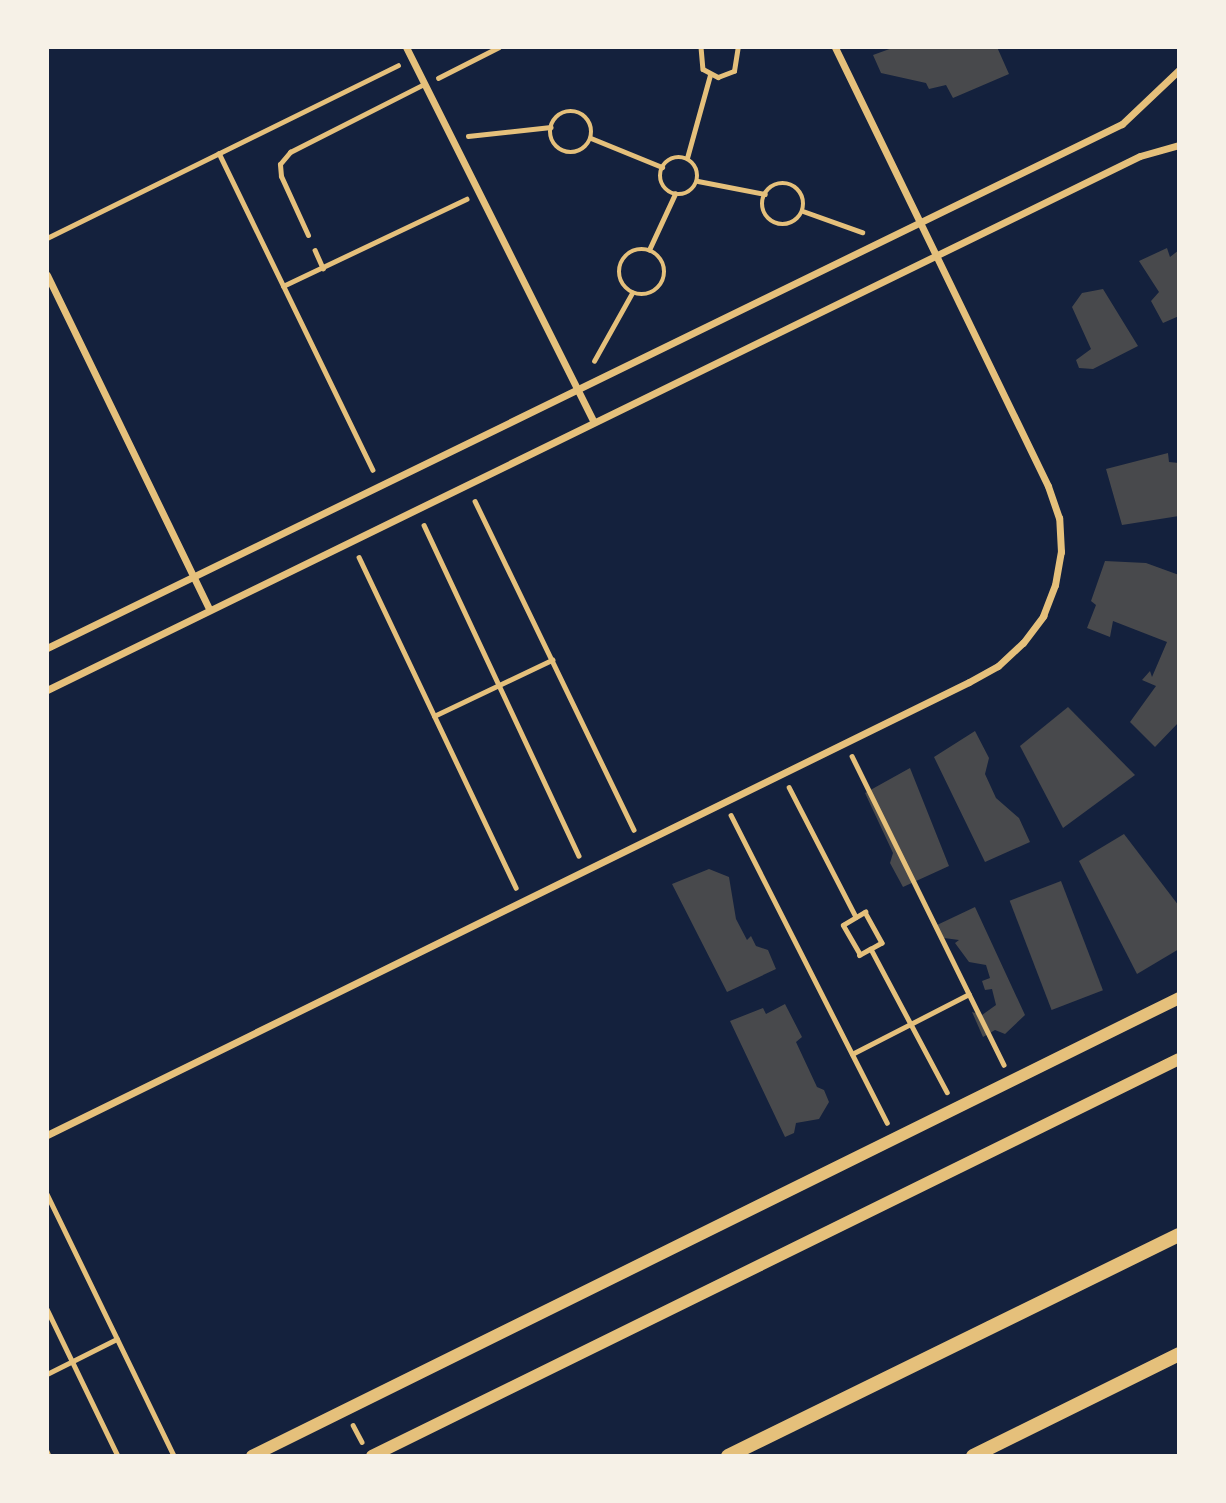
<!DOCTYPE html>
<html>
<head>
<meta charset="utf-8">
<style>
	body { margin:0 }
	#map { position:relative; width:1226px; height:1503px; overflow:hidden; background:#14213d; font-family:"Asap Condensed",sans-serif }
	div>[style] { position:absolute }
	.building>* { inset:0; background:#48494c; transform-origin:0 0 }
	.path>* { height:4.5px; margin:-2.25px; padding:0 2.25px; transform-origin:2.25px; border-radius:2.25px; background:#e5c07b }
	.path>.ring { margin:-2.25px; padding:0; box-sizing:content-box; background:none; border:4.5px solid #e5c07b; border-radius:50% }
	.service>* { height:5px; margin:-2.5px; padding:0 2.5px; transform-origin:2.5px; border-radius:2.5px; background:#e5c07b }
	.minor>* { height:7px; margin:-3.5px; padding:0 3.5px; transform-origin:3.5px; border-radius:3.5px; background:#e5c07b }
	.tertiary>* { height:12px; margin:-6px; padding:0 6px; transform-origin:6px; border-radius:6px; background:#e5c07b }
	.secondary>* { height:14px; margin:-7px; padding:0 7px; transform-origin:7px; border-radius:7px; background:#e5c07b }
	span { translate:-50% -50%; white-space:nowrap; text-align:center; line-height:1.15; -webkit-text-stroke:6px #f6f1e7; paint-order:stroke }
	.frame { position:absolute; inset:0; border:49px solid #f6f1e7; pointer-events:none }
</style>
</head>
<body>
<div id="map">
	<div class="building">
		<div style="clip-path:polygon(895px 47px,997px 47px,1009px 74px,953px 98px,946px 85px,929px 89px,926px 83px,881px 73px,873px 55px)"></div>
		<div style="clip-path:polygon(1167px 248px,1170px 257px,1179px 250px,1179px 316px,1163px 323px,1151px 301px,1159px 292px,1139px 261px)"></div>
		<div style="clip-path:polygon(1103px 289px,1138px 346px,1093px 369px,1079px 368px,1076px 360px,1091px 349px,1072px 307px,1082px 293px)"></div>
		<div style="clip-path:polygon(1168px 453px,1169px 462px,1179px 463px,1179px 516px,1122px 525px,1106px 469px)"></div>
		<div style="clip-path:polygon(1105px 561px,1146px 563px,1179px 575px,1179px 722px,1155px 747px,1130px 722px,1156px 686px,1142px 680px,1150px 671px,1152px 677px,1167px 642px,1113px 621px,1110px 637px,1087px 628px,1096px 605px,1091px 601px)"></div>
		<div style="clip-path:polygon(1068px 707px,1135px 775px,1063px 828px,1020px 746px)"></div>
		<div style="clip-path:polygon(975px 731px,989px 758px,985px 774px,996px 798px,1019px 818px,1030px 842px,985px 862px,934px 757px)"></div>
		<div style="clip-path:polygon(910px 768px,949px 866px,903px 887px,890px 863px,893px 853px,865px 793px)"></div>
		<div style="clip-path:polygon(1124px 834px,1179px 906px,1179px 949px,1137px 974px,1079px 861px)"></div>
		<div style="clip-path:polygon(709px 869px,729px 877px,736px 919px,747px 940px,751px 936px,756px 946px,768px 950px,776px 969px,727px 992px,672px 884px)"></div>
		<div style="left:1061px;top:881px;width:117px;height:55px;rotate:69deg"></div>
		<div style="clip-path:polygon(975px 907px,1025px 1015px,1005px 1034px,995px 1030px,983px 1037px,972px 1012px,982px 1015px,996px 1005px,992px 989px,985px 990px,982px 981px,990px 978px,986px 965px,969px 962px,955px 943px,959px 940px,944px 938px,937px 925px)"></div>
		<div style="clip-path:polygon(785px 1004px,802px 1037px,796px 1042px,817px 1087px,824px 1090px,829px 1102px,819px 1119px,796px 1123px,794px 1133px,785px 1137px,730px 1021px,763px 1008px,766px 1014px)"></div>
	</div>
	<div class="path">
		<div style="left:701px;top:47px;width:22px;rotate:85deg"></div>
		<div style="left:703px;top:69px;width:17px;rotate:28deg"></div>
		<div style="left:718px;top:77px;width:17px;rotate:-21deg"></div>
		<div style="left:734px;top:71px;width:24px;rotate:-81deg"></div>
		<div style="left:438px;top:78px;width:68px;rotate:-26.9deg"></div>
		<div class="ring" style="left:550px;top:111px;width:37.5px;height:37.5px"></div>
		<div style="left:468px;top:136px;width:83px;rotate:-6.2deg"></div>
		<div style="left:591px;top:138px;width:77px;rotate:22.2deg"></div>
		<div style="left:219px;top:153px;width:352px;rotate:64.1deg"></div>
		<div class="ring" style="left:660px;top:157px;width:33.5px;height:33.5px"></div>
		<div style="left:687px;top:158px;width:86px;rotate:-74.5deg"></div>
		<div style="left:698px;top:181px;width:68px;rotate:11deg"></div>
		<div class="ring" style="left:762px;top:183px;width:37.5px;height:37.5px"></div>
		<div style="left:803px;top:211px;width:63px;rotate:19.6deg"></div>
		<div style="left:47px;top:238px;width:391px;rotate:-26.2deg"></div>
		<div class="ring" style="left:619px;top:249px;width:41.5px;height:41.5px"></div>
		<div style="left:315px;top:250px;width:20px;rotate:66deg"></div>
		<div style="left:649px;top:250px;width:62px;rotate:-65.1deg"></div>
		<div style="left:283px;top:286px;width:203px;rotate:-25.4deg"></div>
		<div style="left:594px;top:361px;width:78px;rotate:-60.8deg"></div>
		<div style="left:475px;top:501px;width:365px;rotate:64.2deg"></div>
		<div style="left:424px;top:525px;width:365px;rotate:64.9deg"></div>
		<div style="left:359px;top:557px;width:366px;rotate:64.6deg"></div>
		<div style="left:434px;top:716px;width:131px;rotate:-25.4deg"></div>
		<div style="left:852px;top:756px;width:344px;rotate:63.8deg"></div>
		<div style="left:789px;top:787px;width:146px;rotate:62.7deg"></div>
		<div style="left:731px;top:815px;width:345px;rotate:63.1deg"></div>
		<div style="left:871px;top:949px;width:13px;rotate:151deg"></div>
		<div style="left:860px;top:955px;width:34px;rotate:-120deg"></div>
		<div style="left:843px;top:925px;width:26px;rotate:-31deg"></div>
		<div style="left:865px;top:912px;width:35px;rotate:61deg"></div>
		<div style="left:882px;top:943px;width:13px;rotate:151deg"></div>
		<div style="left:871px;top:949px;width:162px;rotate:62deg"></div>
		<div style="left:852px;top:1054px;width:131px;rotate:-27.1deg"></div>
		<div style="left:47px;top:1194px;width:291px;rotate:64.1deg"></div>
		<div style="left:47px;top:1309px;width:163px;rotate:64.2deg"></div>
		<div style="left:47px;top:1374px;width:78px;rotate:-26.6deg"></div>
		<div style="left:353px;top:1425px;width:19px;rotate:62deg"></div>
		<div style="left:47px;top:1451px;width:5px;rotate:68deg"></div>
	</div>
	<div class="service">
		<div style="left:308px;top:235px;width:65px;rotate:-114.6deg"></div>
		<div style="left:281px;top:176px;width:12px;rotate:-95deg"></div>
		<div style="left:280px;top:164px;width:16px;rotate:-50deg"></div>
		<div style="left:290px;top:152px;width:150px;rotate:-26.9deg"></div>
	</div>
	<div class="minor">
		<div style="left:406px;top:47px;width:419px;rotate:63.4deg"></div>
		<div style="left:47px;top:275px;width:371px;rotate:64.1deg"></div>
		<div style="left:47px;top:648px;width:1196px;rotate:-25.99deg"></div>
		<div style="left:1122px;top:124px;width:79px;rotate:-43.5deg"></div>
		<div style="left:47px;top:690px;width:1216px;rotate:-26.04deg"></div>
		<div style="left:1140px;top:156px;width:41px;rotate:-15.8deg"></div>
		<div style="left:47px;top:1135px;width:1027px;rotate:-26.17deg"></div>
		<div style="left:969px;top:682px;width:33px;rotate:-29deg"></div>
		<div style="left:998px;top:666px;width:34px;rotate:-43deg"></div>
		<div style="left:1023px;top:643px;width:34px;rotate:-53deg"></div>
		<div style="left:1043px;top:616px;width:33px;rotate:-69deg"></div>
		<div style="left:1055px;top:585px;width:34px;rotate:-80deg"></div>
		<div style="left:1061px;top:552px;width:34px;rotate:-93deg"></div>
		<div style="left:1059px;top:518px;width:34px;rotate:-109deg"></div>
		<div style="left:1048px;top:486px;width:488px;rotate:-115.9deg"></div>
	</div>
	<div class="tertiary">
		<div style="left:252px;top:1456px;width:1034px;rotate:-26.29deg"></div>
		<div style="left:372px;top:1456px;width:899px;rotate:-26.19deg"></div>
	</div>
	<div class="secondary">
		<div style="left:728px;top:1456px;width:502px;rotate:-26.11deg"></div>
		<div style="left:973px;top:1456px;width:230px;rotate:-26.3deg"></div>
	</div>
	<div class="frame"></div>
</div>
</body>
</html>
